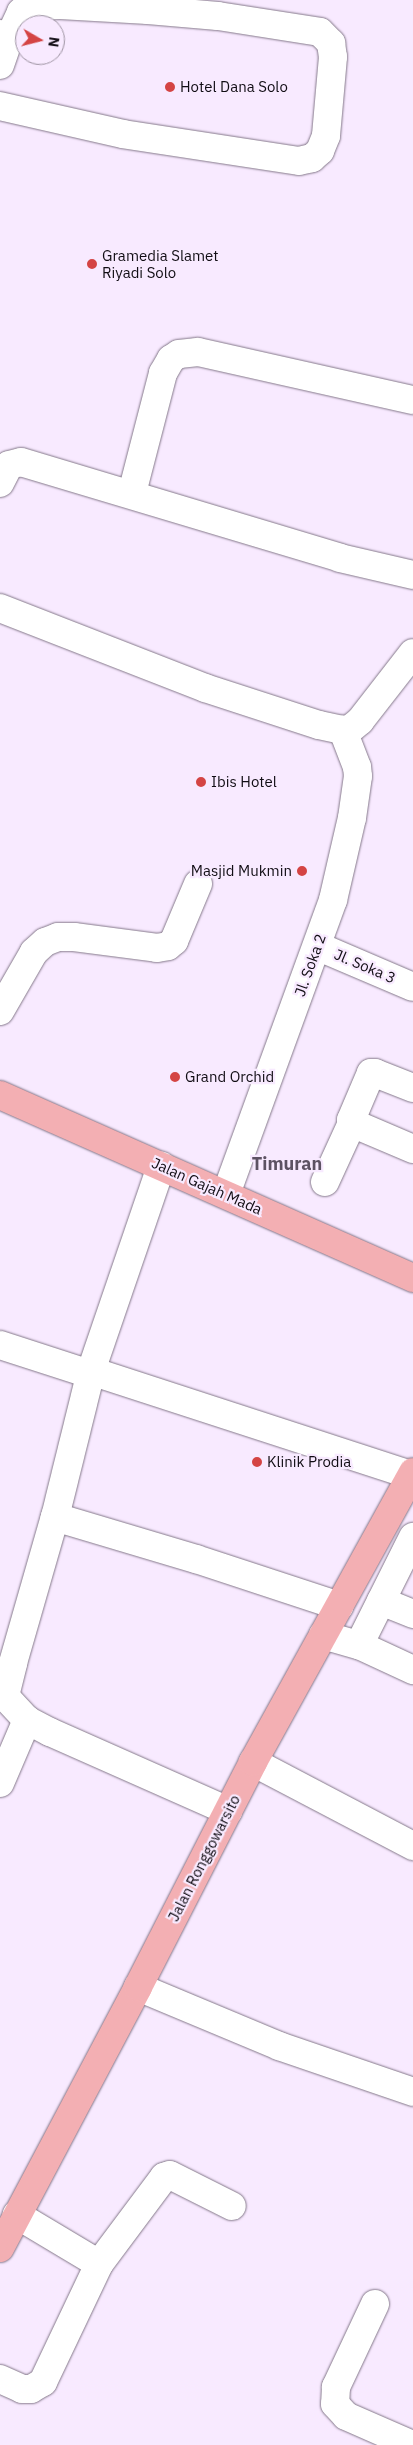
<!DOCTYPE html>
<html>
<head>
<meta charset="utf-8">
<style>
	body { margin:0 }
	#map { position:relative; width:413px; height:2445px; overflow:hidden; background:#f8eaff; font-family:"IBM Plex Sans",sans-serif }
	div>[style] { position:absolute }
	.roads { filter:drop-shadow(0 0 1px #84788a) drop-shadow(0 0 1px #84788a) }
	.minor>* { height:28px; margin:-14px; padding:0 14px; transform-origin:14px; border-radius:14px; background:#fff }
	.major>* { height:28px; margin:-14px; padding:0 14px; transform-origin:14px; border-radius:14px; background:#f3afb3 }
	.dots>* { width:14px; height:14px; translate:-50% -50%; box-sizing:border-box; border:2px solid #f8eaff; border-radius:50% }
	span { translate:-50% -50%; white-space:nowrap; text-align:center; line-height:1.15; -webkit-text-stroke:4.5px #f8eaff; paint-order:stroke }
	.poi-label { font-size:15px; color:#110d14 }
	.left { translate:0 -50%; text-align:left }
	.right { translate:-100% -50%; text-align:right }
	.street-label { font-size:15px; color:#110d14 }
	.quarter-label { font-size:18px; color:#5d5263; font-weight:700 }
	.north { position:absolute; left:15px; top:15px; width:50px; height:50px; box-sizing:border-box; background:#f8eaff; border:1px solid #9c92a1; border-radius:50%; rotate:98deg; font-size:14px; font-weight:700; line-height:20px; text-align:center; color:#110d14 }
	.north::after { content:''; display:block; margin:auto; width:18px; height:22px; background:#d44444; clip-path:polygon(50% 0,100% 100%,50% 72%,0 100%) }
</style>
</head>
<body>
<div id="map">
	<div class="roads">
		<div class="minor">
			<div style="left:0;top:34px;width:10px;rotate:11deg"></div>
			<div style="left:10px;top:36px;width:26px;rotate:-65deg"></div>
			<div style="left:21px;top:12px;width:10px;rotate:-37deg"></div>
			<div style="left:29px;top:6px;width:31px;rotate:-2deg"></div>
			<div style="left:60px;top:5px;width:88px;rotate:3.3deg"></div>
			<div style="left:148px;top:10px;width:70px;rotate:4.9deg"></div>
			<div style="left:218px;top:16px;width:103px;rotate:8.9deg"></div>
			<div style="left:320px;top:32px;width:16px;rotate:45deg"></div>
			<div style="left:331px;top:43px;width:14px;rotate:82deg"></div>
			<div style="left:333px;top:57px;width:79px;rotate:95.1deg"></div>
			<div style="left:326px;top:136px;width:16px;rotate:112deg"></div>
			<div style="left:320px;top:151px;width:11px;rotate:139deg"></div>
			<div style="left:312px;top:158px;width:13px;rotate:167deg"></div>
			<div style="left:299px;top:161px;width:178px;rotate:-171.3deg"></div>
			<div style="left:123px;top:134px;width:126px;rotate:-167.2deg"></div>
			<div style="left:0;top:65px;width:31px;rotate:-71deg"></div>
			<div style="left:0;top:483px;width:20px;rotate:-63deg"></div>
			<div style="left:9px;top:465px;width:12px;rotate:-14deg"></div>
			<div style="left:21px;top:462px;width:333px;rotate:16.7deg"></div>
			<div style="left:340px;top:558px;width:75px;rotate:13.1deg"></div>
			<div style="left:132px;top:493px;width:124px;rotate:-75.5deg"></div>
			<div style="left:163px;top:373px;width:16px;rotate:-60deg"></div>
			<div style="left:171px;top:359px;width:9px;rotate:-32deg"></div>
			<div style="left:179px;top:354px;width:19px;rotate:-6deg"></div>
			<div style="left:198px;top:352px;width:220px;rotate:12.6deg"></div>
			<div style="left:0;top:608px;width:220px;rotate:21.3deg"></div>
			<div style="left:205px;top:688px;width:120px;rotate:18deg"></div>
			<div style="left:319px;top:725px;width:25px;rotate:12deg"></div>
			<div style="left:343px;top:730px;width:6px"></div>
			<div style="left:349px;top:730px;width:14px;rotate:-39deg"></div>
			<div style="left:360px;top:721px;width:86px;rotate:-52.1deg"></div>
			<div style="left:317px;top:946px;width:104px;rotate:23.1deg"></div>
			<div style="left:0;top:1011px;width:68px;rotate:-60deg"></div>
			<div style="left:34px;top:952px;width:15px;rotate:-42deg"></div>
			<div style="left:45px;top:942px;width:14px;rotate:-21deg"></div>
			<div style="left:58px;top:937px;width:16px"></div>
			<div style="left:74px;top:937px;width:84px;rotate:7.5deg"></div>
			<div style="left:157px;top:948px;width:11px;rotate:-10deg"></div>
			<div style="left:168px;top:946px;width:8px;rotate:-40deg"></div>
			<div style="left:174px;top:941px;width:62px;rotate:-67.2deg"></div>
			<div style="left:413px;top:1088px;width:41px;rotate:-158.5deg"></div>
			<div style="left:375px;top:1073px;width:4px;rotate:180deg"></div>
			<div style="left:371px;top:1073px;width:51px;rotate:113.1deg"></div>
			<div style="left:351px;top:1120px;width:3px;rotate:72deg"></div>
			<div style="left:352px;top:1123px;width:66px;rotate:23.1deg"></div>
			<div style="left:325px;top:1182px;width:65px;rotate:-65.4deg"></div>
			<div style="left:226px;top:1194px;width:313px;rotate:-70deg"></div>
			<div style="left:333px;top:900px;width:84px;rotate:-77deg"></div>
			<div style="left:352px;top:818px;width:42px;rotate:-81.9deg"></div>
			<div style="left:358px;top:776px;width:9px;rotate:-96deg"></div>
			<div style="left:357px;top:767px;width:40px;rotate:-111deg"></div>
			<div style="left:0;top:1345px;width:95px;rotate:17.9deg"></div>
			<div style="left:91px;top:1371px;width:337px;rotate:18deg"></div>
			<div style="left:55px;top:1517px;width:147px;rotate:16.6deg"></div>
			<div style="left:196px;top:1559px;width:151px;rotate:18.2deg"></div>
			<div style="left:381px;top:1601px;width:35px;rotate:22deg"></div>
			<div style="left:323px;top:1635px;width:37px;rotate:16deg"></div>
			<div style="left:359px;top:1645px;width:121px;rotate:-63.4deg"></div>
			<div style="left:359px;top:1645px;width:60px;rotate:24.8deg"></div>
			<div style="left:27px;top:1720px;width:26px;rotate:28deg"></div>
			<div style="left:50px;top:1732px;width:195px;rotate:23.9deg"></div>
			<div style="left:253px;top:1762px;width:181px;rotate:27.7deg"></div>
			<div style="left:0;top:1783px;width:69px;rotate:-66.8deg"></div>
			<div style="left:27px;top:1720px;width:33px;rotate:-133deg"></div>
			<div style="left:5px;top:1696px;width:34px;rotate:-76deg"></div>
			<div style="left:13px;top:1663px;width:152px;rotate:-74deg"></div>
			<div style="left:55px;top:1517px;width:150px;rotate:-76.1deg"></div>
			<div style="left:91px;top:1371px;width:217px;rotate:-71.1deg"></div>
			<div style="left:138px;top:1987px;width:153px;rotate:22.7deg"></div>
			<div style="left:279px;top:2046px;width:142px;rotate:18.9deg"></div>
			<div style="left:99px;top:2264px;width:109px;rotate:-53.2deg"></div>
			<div style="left:164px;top:2177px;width:6px;rotate:-18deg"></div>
			<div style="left:170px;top:2175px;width:69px;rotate:26.6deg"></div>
			<div style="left:375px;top:2304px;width:92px;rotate:115.2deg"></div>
			<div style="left:336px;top:2387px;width:17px;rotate:93deg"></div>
			<div style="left:335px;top:2404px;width:16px;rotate:47deg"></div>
			<div style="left:346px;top:2416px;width:72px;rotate:23.7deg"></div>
			<div style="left:0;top:2379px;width:24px;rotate:24deg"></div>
			<div style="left:22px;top:2389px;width:9px"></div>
			<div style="left:31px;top:2389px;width:14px;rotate:-30deg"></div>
			<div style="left:43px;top:2382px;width:131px;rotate:-64.6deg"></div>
			<div style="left:99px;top:2264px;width:96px;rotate:-149.1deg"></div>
		</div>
		<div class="major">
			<div style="left:0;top:1095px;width:452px;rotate:23.9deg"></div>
			<div style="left:0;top:2248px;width:295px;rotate:-62.1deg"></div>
			<div style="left:138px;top:1987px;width:253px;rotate:-62.9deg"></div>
			<div style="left:253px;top:1762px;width:331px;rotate:-61.1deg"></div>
		</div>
	</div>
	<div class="dots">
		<div style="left:170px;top:87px;background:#d44444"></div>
		<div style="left:92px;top:264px;background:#d44444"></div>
		<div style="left:201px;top:782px;background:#d44444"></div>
		<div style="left:302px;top:871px;background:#d44444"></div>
		<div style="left:175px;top:1077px;background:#d44444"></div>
		<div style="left:257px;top:1462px;background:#d44444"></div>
	</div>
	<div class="poi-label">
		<span class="left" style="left:180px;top:87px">Hotel Dana Solo</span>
		<span class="left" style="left:102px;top:264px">Gramedia Slamet<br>Riyadi Solo</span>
		<span class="left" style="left:211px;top:782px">Ibis Hotel</span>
		<span class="right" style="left:292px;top:871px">Masjid Mukmin</span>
		<span class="left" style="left:185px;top:1077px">Grand Orchid</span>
		<span class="left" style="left:267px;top:1462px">Klinik Prodia</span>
	</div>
	<div class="street-label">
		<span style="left:310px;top:965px;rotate:-70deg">Jl. Soka 2</span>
		<span style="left:365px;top:966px;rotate:23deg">Jl. Soka 3</span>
		<span style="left:207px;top:1186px;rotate:24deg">Jalan Gajah Mada</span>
		<span style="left:204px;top:1858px;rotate:-63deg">Jalan Ronggowarsito</span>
	</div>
	<div class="quarter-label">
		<span style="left:287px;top:1164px">Timuran</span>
	</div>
	<div class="north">N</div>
</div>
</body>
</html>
